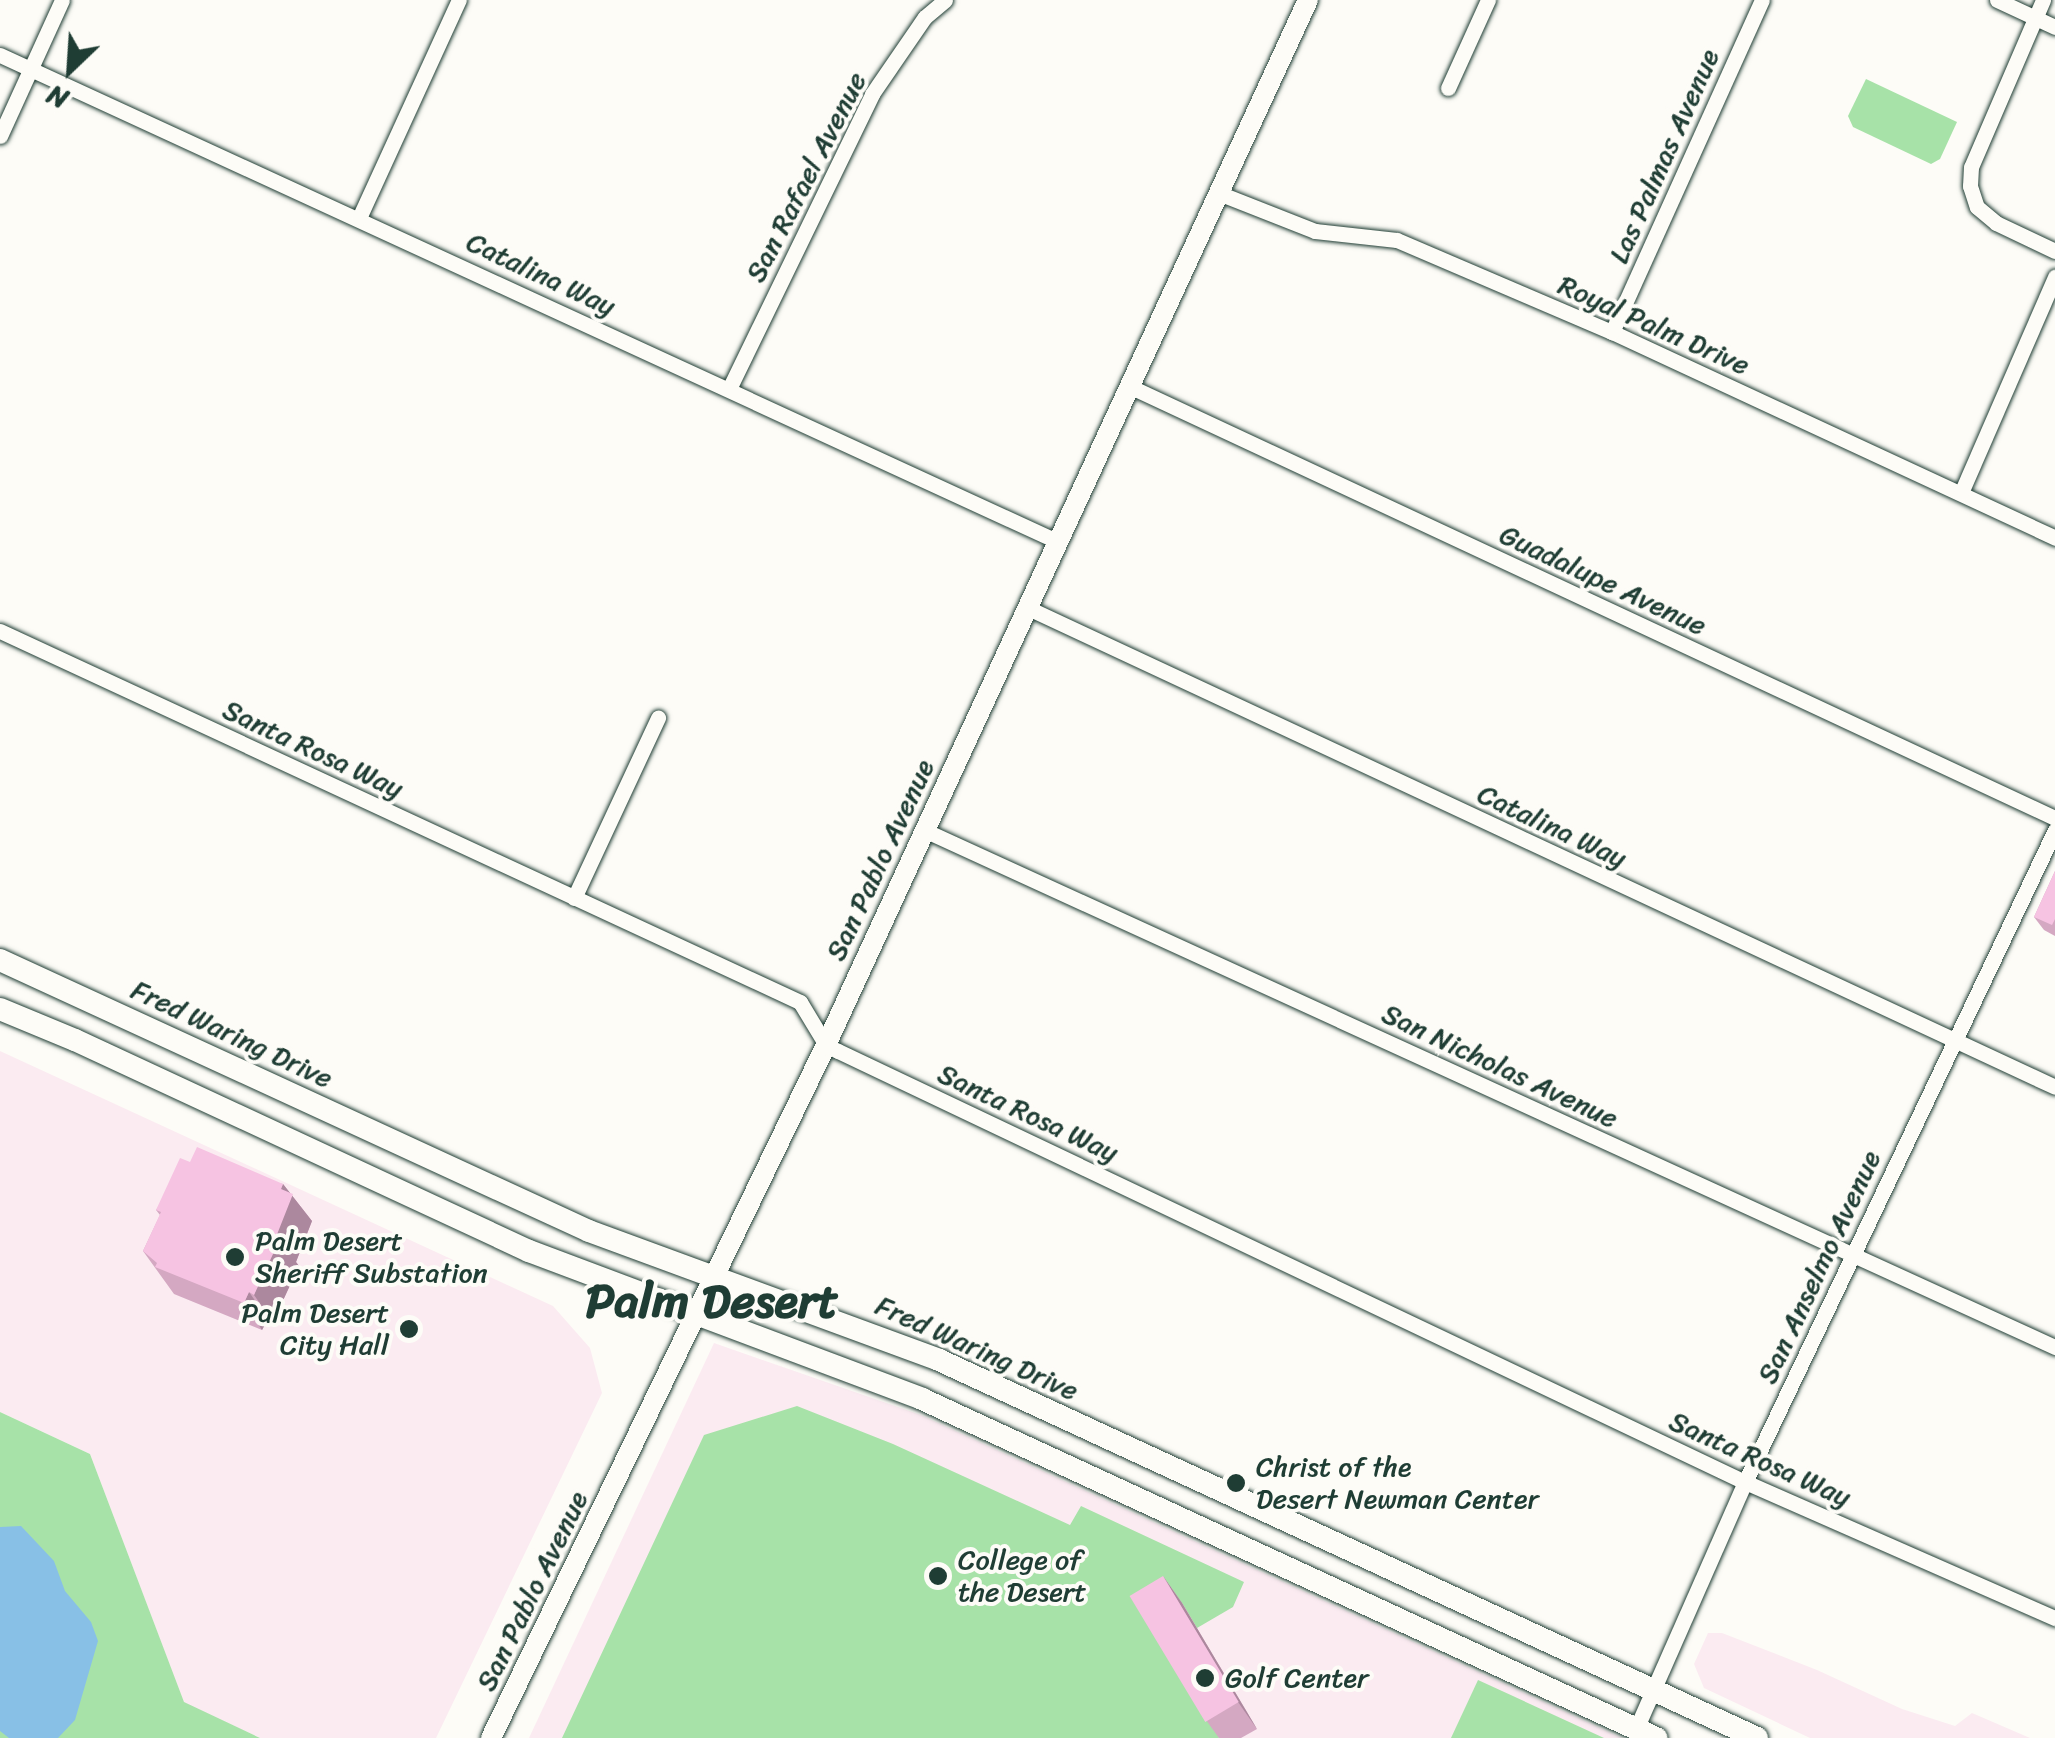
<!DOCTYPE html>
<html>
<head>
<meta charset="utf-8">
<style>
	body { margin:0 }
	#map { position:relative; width:2055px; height:1738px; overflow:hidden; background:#fdfcf7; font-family:Sriracha,sans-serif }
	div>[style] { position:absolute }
	.built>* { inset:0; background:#fbebf1 }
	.green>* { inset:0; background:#a7e2a8 }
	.water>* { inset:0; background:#88c0e6 }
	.roads { filter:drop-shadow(0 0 2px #1f3d34) drop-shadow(0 0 2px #1f3d34) }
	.minor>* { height:15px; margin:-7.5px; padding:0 7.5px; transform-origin:7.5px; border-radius:7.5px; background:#fdfcf7 }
	.tertiary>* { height:20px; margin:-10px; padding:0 10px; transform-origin:10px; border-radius:10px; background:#fdfcf7 }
	.secondary>* { height:22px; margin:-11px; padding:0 11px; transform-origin:11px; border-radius:11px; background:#fdfcf7 }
	.wall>* { inset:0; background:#d4a8c2 }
	.shaded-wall>* { inset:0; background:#ac889e }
	.building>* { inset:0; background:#f6c3e2; transform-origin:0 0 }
	.dots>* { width:28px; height:28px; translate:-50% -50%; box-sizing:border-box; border:5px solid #fdfcf7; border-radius:50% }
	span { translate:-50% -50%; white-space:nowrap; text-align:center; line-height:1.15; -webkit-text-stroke:8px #fdfcf7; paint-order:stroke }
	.street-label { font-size:28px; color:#1f3d34 }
	.poi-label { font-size:28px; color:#1f3d34 }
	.left { translate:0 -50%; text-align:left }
	.right { translate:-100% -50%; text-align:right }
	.town-label { font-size:48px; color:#1f3d34; font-weight:700 }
	.north { position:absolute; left:20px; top:20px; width:100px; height:100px; -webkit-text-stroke:8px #fdfcf7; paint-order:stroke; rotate:205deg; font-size:28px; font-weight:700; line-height:40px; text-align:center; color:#1f3d34 }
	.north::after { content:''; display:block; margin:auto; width:35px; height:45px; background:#1f3d34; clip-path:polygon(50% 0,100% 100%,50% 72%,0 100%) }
</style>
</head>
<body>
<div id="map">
	<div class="built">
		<div style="clip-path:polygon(0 1051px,553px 1306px,590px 1348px,602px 1393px,436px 1738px,260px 1738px,184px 1703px,90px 1454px,0 1412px)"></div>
		<div style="clip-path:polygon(714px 1343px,921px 1415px,1622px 1738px,529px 1738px)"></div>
		<div style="clip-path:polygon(1708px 1633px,1722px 1633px,1817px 1670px,1902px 1709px,1955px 1726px,1972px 1713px,2030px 1738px,1810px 1738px,1704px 1688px,1694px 1664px)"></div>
	</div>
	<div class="green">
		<div style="clip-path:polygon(1866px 79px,1957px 122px,1940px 159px,1931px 164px,1853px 127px,1848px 116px)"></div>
		<div style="clip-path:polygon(797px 1406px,893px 1444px,1070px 1525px,1081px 1506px,1244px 1582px,1233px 1607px,1197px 1628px,1182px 1603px,1219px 1738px,562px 1738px,704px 1435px)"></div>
		<div style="clip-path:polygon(0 1412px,90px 1454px,184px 1702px,260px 1738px,0 1738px)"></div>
		<div style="clip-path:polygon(1478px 1680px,1604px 1738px,1451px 1738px)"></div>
	</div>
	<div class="water">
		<div style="clip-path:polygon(21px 1526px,54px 1561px,65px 1591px,91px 1622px,98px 1641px,75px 1720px,58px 1738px,9px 1738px,0 1731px,0 1527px)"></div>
	</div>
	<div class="roads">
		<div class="minor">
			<div style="left:1997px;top:0;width:64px;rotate:25deg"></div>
			<div style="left:2043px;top:0;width:182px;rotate:113.3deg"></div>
			<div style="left:1971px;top:167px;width:19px;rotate:93deg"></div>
			<div style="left:1970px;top:186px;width:22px;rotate:72deg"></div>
			<div style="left:1977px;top:207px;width:25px;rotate:40deg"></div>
			<div style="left:1996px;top:223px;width:65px;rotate:25.4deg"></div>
			<div style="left:0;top:55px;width:1166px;rotate:24.7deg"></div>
			<div style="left:1448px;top:88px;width:97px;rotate:-65.6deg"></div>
			<div style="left:0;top:136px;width:149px;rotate:-65.5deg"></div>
			<div style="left:1221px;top:194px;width:101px;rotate:21.5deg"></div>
			<div style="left:1315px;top:231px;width:82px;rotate:6.3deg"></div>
			<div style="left:1397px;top:240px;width:234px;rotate:23.2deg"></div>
			<div style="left:1612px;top:332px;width:489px;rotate:24.9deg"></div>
			<div style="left:359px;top:218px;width:240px;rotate:-65.4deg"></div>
			<div style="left:1612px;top:332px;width:364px;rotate:-65.7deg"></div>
			<div style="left:1131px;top:387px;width:1020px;rotate:25.01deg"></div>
			<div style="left:729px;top:389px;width:328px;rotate:-64.1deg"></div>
			<div style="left:872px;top:94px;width:93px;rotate:-55.5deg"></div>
			<div style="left:925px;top:17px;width:26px;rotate:-40deg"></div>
			<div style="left:1961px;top:493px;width:236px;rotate:-66.5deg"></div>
			<div style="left:1028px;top:608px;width:1133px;rotate:25deg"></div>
			<div style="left:0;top:631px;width:882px;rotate:24.88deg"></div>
			<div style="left:800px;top:1002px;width:50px;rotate:58.8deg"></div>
			<div style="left:826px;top:1045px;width:13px;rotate:27deg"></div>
			<div style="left:838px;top:1051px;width:1004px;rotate:25.42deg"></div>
			<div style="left:1745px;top:1482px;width:339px;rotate:23.7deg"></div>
			<div style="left:924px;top:830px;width:1244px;rotate:24.57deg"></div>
			<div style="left:574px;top:898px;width:199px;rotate:-65deg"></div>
			<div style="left:1636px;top:1729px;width:270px;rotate:-66.2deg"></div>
			<div style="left:1745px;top:1482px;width:722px;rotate:-64.57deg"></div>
		</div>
		<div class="tertiary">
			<div style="left:491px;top:1738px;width:770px;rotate:-64.2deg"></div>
			<div style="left:826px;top:1045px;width:1151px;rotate:-65.24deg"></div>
		</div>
		<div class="secondary">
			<div style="left:0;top:960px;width:648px;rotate:24.71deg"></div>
			<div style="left:589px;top:1231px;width:373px;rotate:20.2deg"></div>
			<div style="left:939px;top:1360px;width:901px;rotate:24.8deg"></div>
			<div style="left:0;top:1009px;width:81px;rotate:22.5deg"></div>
			<div style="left:75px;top:1040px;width:501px;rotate:24.93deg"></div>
			<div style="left:529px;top:1251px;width:420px;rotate:20.6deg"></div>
			<div style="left:922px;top:1399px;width:809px;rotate:24.79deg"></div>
		</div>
	</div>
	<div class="wall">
		<div style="clip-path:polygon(2055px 871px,2055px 936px,2044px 930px,2034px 917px)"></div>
		<div style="clip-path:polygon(190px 1162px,283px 1184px,312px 1221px,296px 1262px,299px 1266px,273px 1322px,268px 1319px,262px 1330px,174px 1294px,143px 1251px,160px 1215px,156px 1210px)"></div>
		<div style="clip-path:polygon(1163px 1576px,1182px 1603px,1257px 1729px,1241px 1738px,1219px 1738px,1206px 1720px)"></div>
	</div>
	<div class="shaded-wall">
		<div style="clip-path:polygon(283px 1184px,312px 1221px,296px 1262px,299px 1266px,273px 1322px,254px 1295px,276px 1237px,281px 1189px)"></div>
		<div style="clip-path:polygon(249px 1292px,268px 1319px,262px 1330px,244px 1303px)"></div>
		<div style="clip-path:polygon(1163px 1576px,1182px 1603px,1257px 1729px,1238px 1702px)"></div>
	</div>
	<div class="building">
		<div style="clip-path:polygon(2055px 871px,2055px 919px,2052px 925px,2034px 917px)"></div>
		<div style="clip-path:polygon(197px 1147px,283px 1184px,281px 1189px,293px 1194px,276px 1237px,280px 1239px,254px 1295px,249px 1292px,244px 1303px,155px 1267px,157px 1263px,143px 1251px,161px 1212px,156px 1210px,180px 1158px,190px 1162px)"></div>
		<div style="left:1163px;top:1576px;width:147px;height:39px;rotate:59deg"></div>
	</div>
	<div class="dots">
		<div style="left:235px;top:1257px;background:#1f3d34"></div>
		<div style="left:409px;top:1329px;background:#1f3d34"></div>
		<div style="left:1236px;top:1483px;background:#1f3d34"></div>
		<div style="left:938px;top:1576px;background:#1f3d34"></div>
		<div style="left:1205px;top:1678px;background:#1f3d34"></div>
	</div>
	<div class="street-label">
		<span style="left:1664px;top:156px;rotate:-66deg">Las Palmas Avenue</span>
		<span style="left:806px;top:177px;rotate:-63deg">San Rafael Avenue</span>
		<span style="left:541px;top:274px;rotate:25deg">Catalina Way</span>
		<span style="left:1654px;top:325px;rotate:24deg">Royal Palm Drive</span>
		<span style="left:1603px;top:580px;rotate:25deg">Guadalupe Avenue</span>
		<span style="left:313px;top:749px;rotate:25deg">Santa Rosa Way</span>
		<span style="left:1552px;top:826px;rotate:25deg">Catalina Way</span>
		<span style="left:880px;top:860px;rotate:-65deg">San Pablo Avenue</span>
		<span style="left:232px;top:1034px;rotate:25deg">Fred Waring Drive</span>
		<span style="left:1500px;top:1066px;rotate:25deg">San Nicholas Avenue</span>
		<span style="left:1028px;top:1113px;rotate:25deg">Santa Rosa Way</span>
		<span style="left:1819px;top:1267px;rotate:-65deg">San Anselmo Avenue</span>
		<span style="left:977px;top:1348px;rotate:24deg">Fred Waring Drive</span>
		<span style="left:1760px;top:1459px;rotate:24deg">Santa Rosa Way</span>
		<span style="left:532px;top:1591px;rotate:-64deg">San Pablo Avenue</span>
	</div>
	<div class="poi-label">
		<span class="left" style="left:255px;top:1257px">Palm Desert<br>Sheriff Substation</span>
		<span class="right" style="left:389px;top:1329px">Palm Desert<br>City Hall</span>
		<span class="left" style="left:1256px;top:1483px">Christ of the<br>Desert Newman Center</span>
		<span class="left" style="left:958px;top:1576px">College of<br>the Desert</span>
		<span class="left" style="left:1225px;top:1678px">Golf Center</span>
	</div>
	<div class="town-label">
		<span style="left:712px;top:1301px">Palm Desert</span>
	</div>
	<div class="north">N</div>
</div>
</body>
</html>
